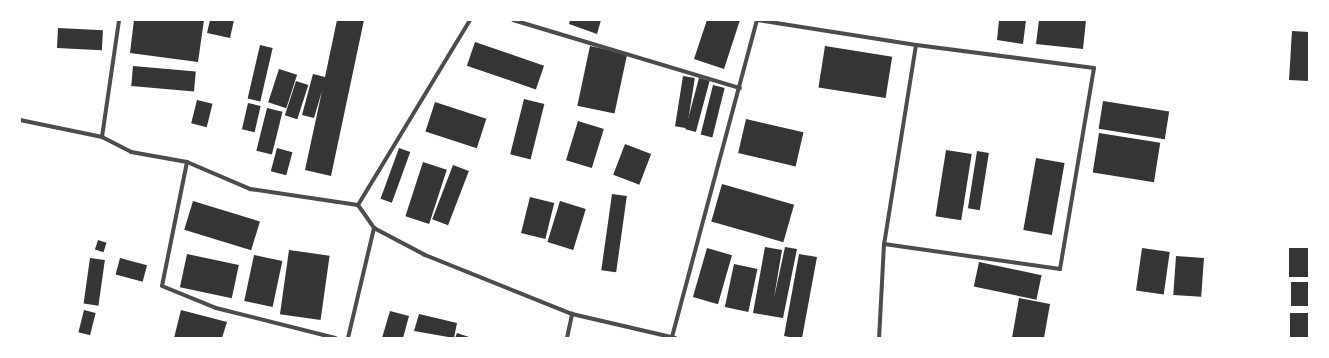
<!DOCTYPE html>
<html>
<head>
<meta charset="utf-8">
<style>
	body { margin:0 }
	#map { position:relative; width:1329px; height:358px; overflow:hidden; background:#fff; font-family:Barlow,sans-serif }
	div>[style] { position:absolute }
	.building>* { inset:0; background:#353535; transform-origin:0 0 }
	.minor>* { height:4px; margin:-2px; padding:0 2px; transform-origin:2px; border-radius:2px; background:#4c4c4c }
	span { translate:-50% -50%; white-space:nowrap; text-align:center; line-height:1.15; -webkit-text-stroke:3px #fff; paint-order:stroke }
	.frame { position:absolute; inset:0; border:21px solid #fff; pointer-events:none }
</style>
</head>
<body>
<div id="map">
	<div class="building">
		<div style="clip-path:polygon(134px 20px,204px 20px,198px 62px,130px 53px)"></div>
		<div style="clip-path:polygon(210px 20px,234px 20px,230px 38px,207px 33px)"></div>
		<div style="clip-path:polygon(337px 20px,364px 20px,331px 176px,305px 170px,322px 91px,314px 118px,302px 115px,313px 74px,325px 77px)"></div>
		<div style="clip-path:polygon(570px 20px,601px 20px,597px 34px,569px 24px)"></div>
		<div style="clip-path:polygon(707px 20px,740px 20px,724px 69px,694px 59px)"></div>
		<div style="clip-path:polygon(999px 20px,1026px 20px,1023px 44px,997px 40px)"></div>
		<div style="clip-path:polygon(1039px 20px,1086px 20px,1083px 49px,1036px 44px)"></div>
		<div style="left:58px;top:28px;width:45px;height:20px;rotate:3deg"></div>
		<div style="clip-path:polygon(1292px 31px,1309px 32px,1309px 81px,1289px 80px)"></div>
		<div style="left:475px;top:42px;width:73px;height:25px;rotate:19deg"></div>
		<div style="left:260px;top:45px;width:13px;height:55px;rotate:13deg"></div>
		<div style="left:590px;top:46px;width:38px;height:61px;rotate:12deg"></div>
		<div style="left:825px;top:46px;width:68px;height:42px;rotate:9deg"></div>
		<div style="left:133px;top:66px;width:63px;height:20px;rotate:5deg"></div>
		<div style="left:279px;top:69px;width:19px;height:35px;rotate:18deg"></div>
		<div style="left:683px;top:76px;width:12px;height:51px;rotate:9deg"></div>
		<div style="left:699px;top:78px;width:11px;height:53px;rotate:15deg"></div>
		<div style="left:296px;top:81px;width:13px;height:36px;rotate:18deg"></div>
		<div style="left:713px;top:85px;width:12px;height:51px;rotate:14deg"></div>
		<div style="left:524px;top:99px;width:21px;height:57px;rotate:14deg"></div>
		<div style="left:197px;top:100px;width:16px;height:24px;rotate:14deg"></div>
		<div style="left:1103px;top:101px;width:67px;height:28px;rotate:9deg"></div>
		<div style="left:435px;top:102px;width:54px;height:31px;rotate:18deg"></div>
		<div style="left:248px;top:103px;width:13px;height:27px;rotate:13deg"></div>
		<div style="left:267px;top:108px;width:16px;height:44px;rotate:14deg"></div>
		<div style="left:746px;top:119px;width:59px;height:35px;rotate:13deg"></div>
		<div style="left:578px;top:121px;width:27px;height:41px;rotate:17deg"></div>
		<div style="left:1099px;top:133px;width:62px;height:40px;rotate:9deg"></div>
		<div style="left:625px;top:144px;width:28px;height:33px;rotate:21deg"></div>
		<div style="left:277px;top:148px;width:16px;height:24px;rotate:15deg"></div>
		<div style="left:399px;top:148px;width:12px;height:54px;rotate:20deg"></div>
		<div style="left:946px;top:150px;width:26px;height:67px;rotate:9deg"></div>
		<div style="left:977px;top:151px;width:12px;height:58px;rotate:9deg"></div>
		<div style="left:1036px;top:158px;width:29px;height:73px;rotate:10deg"></div>
		<div style="left:423px;top:162px;width:25px;height:57px;rotate:18deg"></div>
		<div style="left:453px;top:165px;width:17px;height:58px;rotate:21deg"></div>
		<div style="left:722px;top:184px;width:75px;height:39px;rotate:16deg"></div>
		<div style="left:612px;top:194px;width:15px;height:77px;rotate:8deg"></div>
		<div style="left:530px;top:197px;width:25px;height:37px;rotate:14deg"></div>
		<div style="left:193px;top:201px;width:70px;height:30px;rotate:17deg"></div>
		<div style="left:560px;top:201px;width:27px;height:43px;rotate:17deg"></div>
		<div style="left:98px;top:240px;width:9px;height:10px;rotate:18deg"></div>
		<div style="clip-path:polygon(765px 247px,782px 250px,774px 298px,785px 247px,797px 249px,783px 318px,753px 313px)"></div>
		<div style="left:707px;top:248px;width:26px;height:51px;rotate:16deg"></div>
		<div style="left:1142px;top:248px;width:28px;height:43px;rotate:8deg"></div>
		<div style="left:1289px;top:248px;width:20px;height:29px"></div>
		<div style="left:289px;top:250px;width:41px;height:65px;rotate:8deg"></div>
		<div style="left:187px;top:254px;width:53px;height:34px;rotate:12deg"></div>
		<div style="clip-path:polygon(799px 254px,817px 257px,802px 338px,794px 338px,784px 336px)"></div>
		<div style="left:254px;top:255px;width:29px;height:47px;rotate:12deg"></div>
		<div style="left:1176px;top:256px;width:28px;height:39px;rotate:4deg"></div>
		<div style="left:90px;top:258px;width:15px;height:46px;rotate:8deg"></div>
		<div style="left:120px;top:258px;width:28px;height:17px;rotate:15deg"></div>
		<div style="left:979px;top:262px;width:64px;height:25px;rotate:12deg"></div>
		<div style="left:734px;top:264px;width:24px;height:44px;rotate:12deg"></div>
		<div style="left:1309px;top:282px;width:24px;height:18px;rotate:90deg"></div>
		<div style="clip-path:polygon(1019px 298px,1050px 304px,1044px 338px,1012px 338px)"></div>
		<div style="left:84px;top:310px;width:12px;height:23px;rotate:14deg"></div>
		<div style="clip-path:polygon(181px 310px,227px 322px,222px 338px,174px 338px)"></div>
		<div style="clip-path:polygon(390px 311px,409px 316px,403px 338px,382px 338px)"></div>
		<div style="left:1290px;top:313px;width:19px;height:25px"></div>
		<div style="clip-path:polygon(419px 314px,457px 323px,454px 338px,414px 331px)"></div>
		<div style="clip-path:polygon(457px 333px,472px 338px,455px 338px)"></div>
	</div>
	<div class="minor">
		<div style="left:513px;top:20px;width:237px;rotate:16.7deg"></div>
		<div style="left:757px;top:20px;width:161px;rotate:8.9deg"></div>
		<div style="left:916px;top:45px;width:202px;rotate:99.1deg"></div>
		<div style="left:884px;top:244px;width:94px;rotate:93deg"></div>
		<div style="left:20px;top:120px;width:84px;rotate:11.7deg"></div>
		<div style="left:102px;top:137px;width:33px;rotate:27deg"></div>
		<div style="left:131px;top:152px;width:57px;rotate:10.1deg"></div>
		<div style="left:187px;top:162px;width:69px;rotate:23.2deg"></div>
		<div style="left:250px;top:189px;width:109px;rotate:8.4deg"></div>
		<div style="left:358px;top:205px;width:28px;rotate:55deg"></div>
		<div style="left:374px;top:228px;width:58px;rotate:27.9deg"></div>
		<div style="left:425px;top:255px;width:158px;rotate:21.9deg"></div>
		<div style="left:572px;top:314px;width:106px;rotate:13.1deg"></div>
		<div style="left:102px;top:137px;width:118px;rotate:-81.7deg"></div>
		<div style="left:187px;top:162px;width:126px;rotate:101.4deg"></div>
		<div style="left:162px;top:286px;width:58px;rotate:22.2deg"></div>
		<div style="left:216px;top:308px;width:123px;rotate:14.1deg"></div>
		<div style="left:358px;top:205px;width:216px;rotate:-58.8deg"></div>
		<div style="left:884px;top:244px;width:178px;rotate:8.1deg"></div>
		<div style="left:1060px;top:269px;width:204px;rotate:-80.4deg"></div>
		<div style="left:1094px;top:68px;width:179px;rotate:-172.6deg"></div>
		<div style="left:672px;top:337px;width:328px;rotate:-75deg"></div>
		<div style="left:348px;top:338px;width:113px;rotate:-76.7deg"></div>
		<div style="left:567px;top:338px;width:25px;rotate:-78deg"></div>
	</div>
	<div class="frame"></div>
</div>
</body>
</html>
